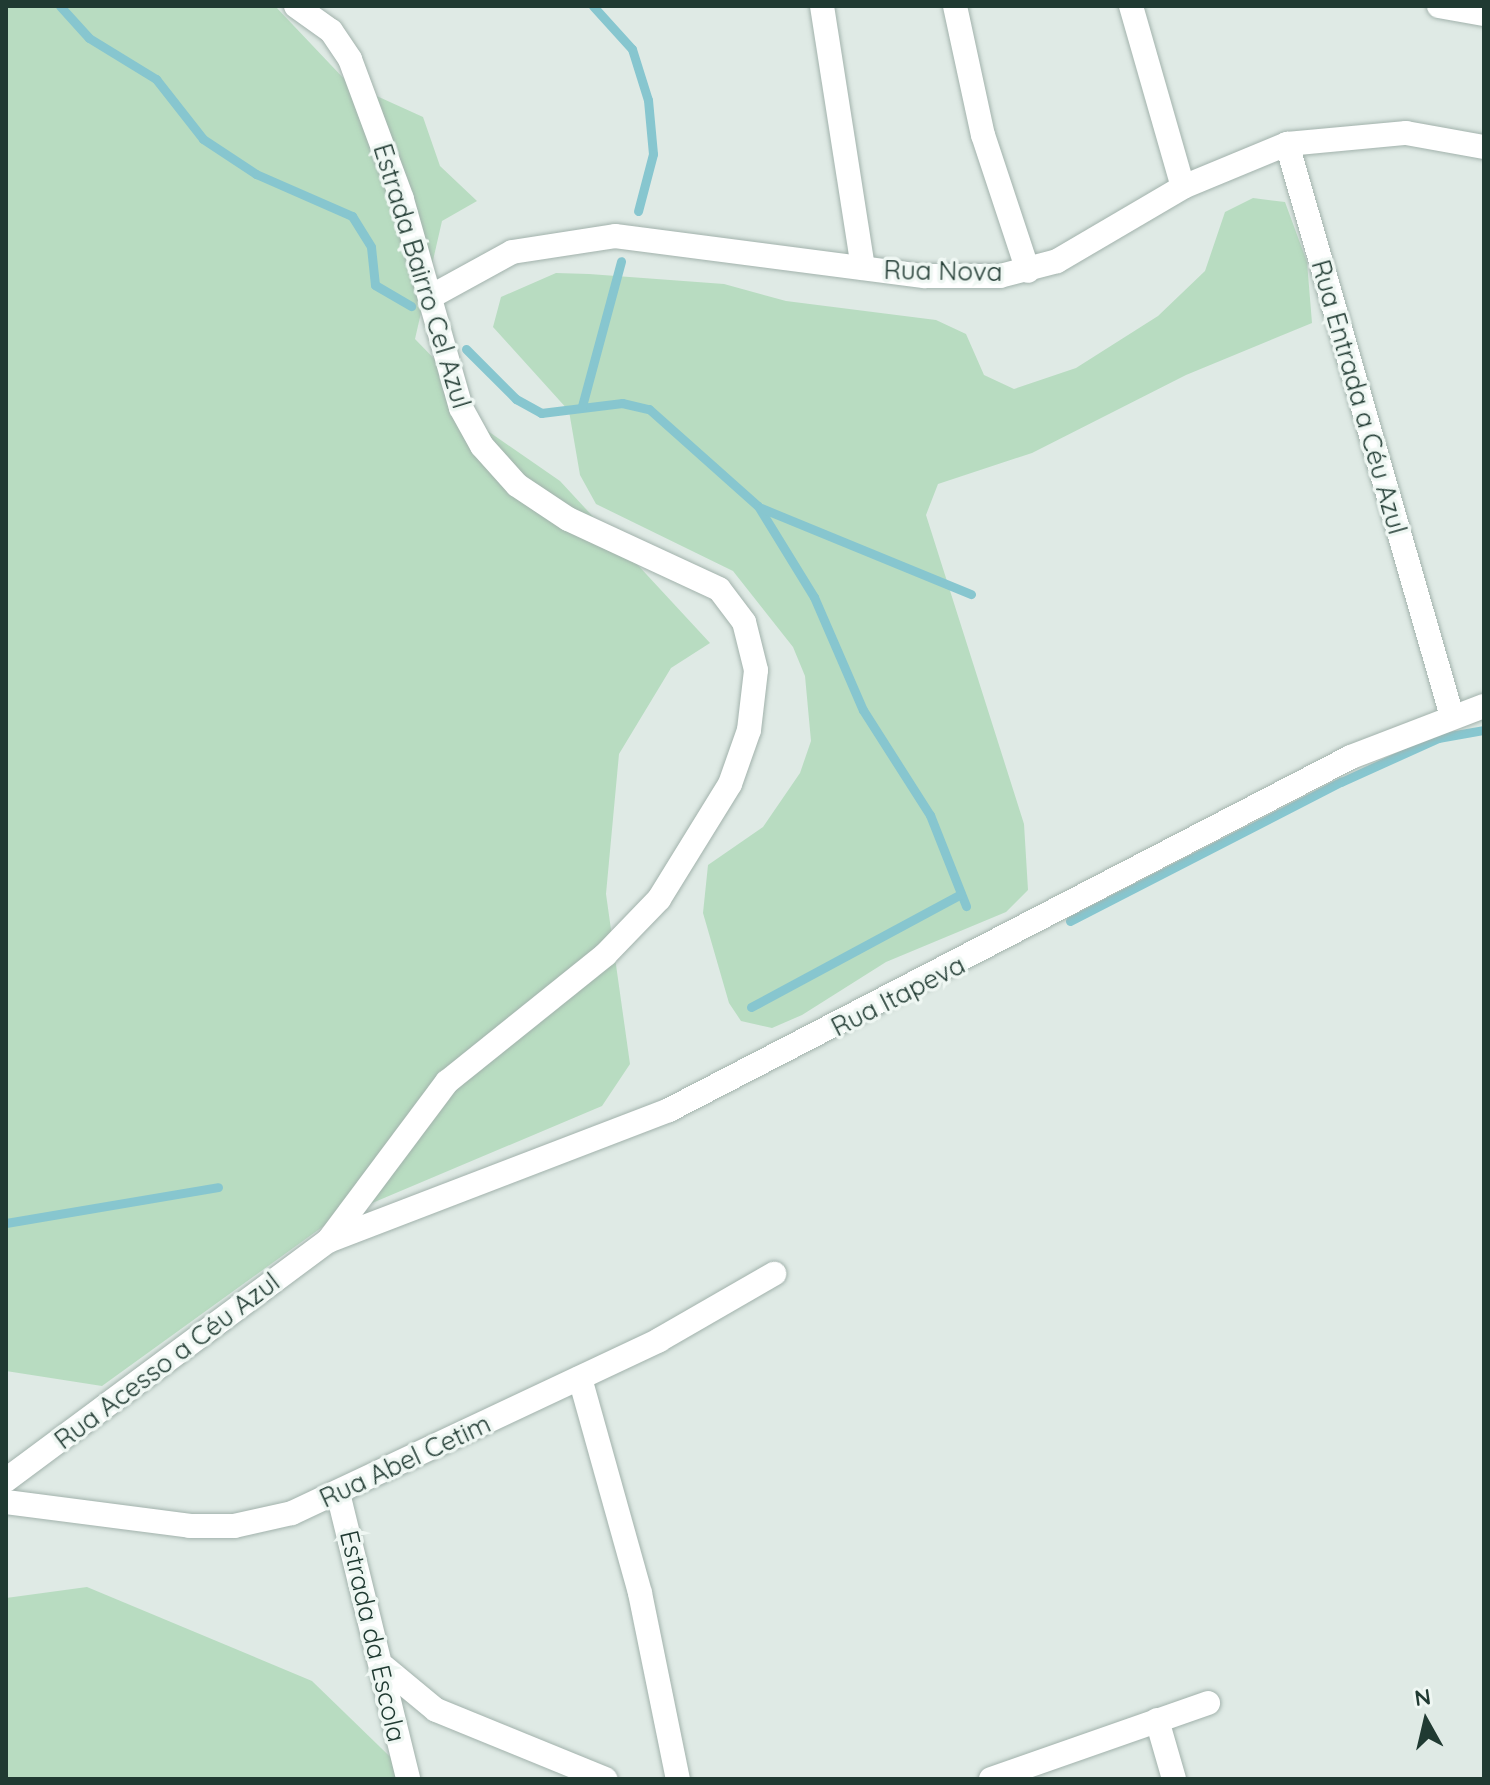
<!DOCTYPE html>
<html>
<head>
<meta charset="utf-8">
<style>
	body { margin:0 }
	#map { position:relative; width:1490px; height:1785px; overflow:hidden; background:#dfeae5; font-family:Quicksand,sans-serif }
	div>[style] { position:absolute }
	.green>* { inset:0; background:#b8dcc1 }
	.stream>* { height:9px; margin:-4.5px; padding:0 4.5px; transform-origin:4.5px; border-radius:4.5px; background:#87c6cf }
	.roads { filter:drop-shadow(0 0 2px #a2b2ac) drop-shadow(0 0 2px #a2b2ac) }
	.minor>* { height:24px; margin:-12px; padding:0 12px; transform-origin:12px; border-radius:12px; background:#fff }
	span { translate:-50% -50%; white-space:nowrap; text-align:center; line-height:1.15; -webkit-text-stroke:7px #eff7f3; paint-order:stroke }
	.street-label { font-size:26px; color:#203a32 }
	.frame { position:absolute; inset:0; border:8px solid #203a32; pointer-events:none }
	.north { position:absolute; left:1386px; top:1681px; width:80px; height:80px; -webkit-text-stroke:6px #eff7f3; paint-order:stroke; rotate:352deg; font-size:22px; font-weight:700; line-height:32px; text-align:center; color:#203a32 }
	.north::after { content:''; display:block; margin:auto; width:28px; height:36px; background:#203a32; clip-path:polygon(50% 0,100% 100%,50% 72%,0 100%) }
</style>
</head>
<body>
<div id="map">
	<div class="green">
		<div style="clip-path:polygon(6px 6px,275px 6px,348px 83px,423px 117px,440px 166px,477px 201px,442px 221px,415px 339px,448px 373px,482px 427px,560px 481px,710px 643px,671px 668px,619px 754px,606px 894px,630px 1064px,602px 1106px,332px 1220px,102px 1386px,6px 1371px)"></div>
		<div style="clip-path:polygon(1253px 198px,1285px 202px,1307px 262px,1312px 323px,1186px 375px,1032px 453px,938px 484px,926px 515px,1024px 824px,1028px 890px,1006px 912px,886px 962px,802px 1015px,772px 1028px,741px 1021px,729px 1003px,703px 913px,708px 865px,763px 827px,800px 773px,811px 741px,805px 676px,793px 647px,733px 571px,596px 504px,580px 475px,569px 411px,493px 327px,501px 297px,556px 273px,589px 274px,724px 284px,786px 301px,936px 320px,966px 334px,984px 375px,1014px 389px,1076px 368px,1158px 316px,1205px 271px,1225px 212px)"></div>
		<div style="clip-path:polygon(87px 1587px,312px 1681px,413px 1779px,6px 1779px,6px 1598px)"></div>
	</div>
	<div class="stream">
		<div style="left:60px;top:6px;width:43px;rotate:47.8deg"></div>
		<div style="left:89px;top:38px;width:79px;rotate:31.5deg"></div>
		<div style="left:156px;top:79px;width:76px;rotate:51.9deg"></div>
		<div style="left:203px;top:139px;width:64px;rotate:33.4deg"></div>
		<div style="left:256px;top:174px;width:105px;rotate:23.6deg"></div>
		<div style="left:352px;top:216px;width:36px;rotate:58deg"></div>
		<div style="left:371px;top:247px;width:38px;rotate:84deg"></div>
		<div style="left:375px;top:285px;width:42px;rotate:30.3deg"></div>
		<div style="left:593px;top:6px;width:58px;rotate:47.8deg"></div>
		<div style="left:632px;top:49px;width:53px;rotate:72.6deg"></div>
		<div style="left:648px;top:100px;width:54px;rotate:84.7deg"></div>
		<div style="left:653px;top:154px;width:59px;rotate:104.7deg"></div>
		<div style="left:466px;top:349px;width:71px;rotate:45deg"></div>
		<div style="left:516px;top:399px;width:29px;rotate:29deg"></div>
		<div style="left:541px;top:413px;width:82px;rotate:-7deg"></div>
		<div style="left:622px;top:403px;width:28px;rotate:13deg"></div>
		<div style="left:649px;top:409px;width:146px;rotate:41.7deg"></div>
		<div style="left:758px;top:506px;width:107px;rotate:58.4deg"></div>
		<div style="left:814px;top:597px;width:123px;rotate:66.6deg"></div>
		<div style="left:863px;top:710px;width:125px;rotate:57.5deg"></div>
		<div style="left:930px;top:815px;width:98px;rotate:68.4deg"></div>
		<div style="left:582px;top:406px;width:150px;rotate:-74.9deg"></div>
		<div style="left:761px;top:508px;width:227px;rotate:22.3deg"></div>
		<div style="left:1070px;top:921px;width:305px;rotate:-27.2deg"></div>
		<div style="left:1341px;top:782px;width:107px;rotate:-24.4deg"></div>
		<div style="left:1438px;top:738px;width:47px;rotate:-9.9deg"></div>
		<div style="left:751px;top:1007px;width:238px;rotate:-28.3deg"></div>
		<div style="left:6px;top:1223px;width:215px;rotate:-9.6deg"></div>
	</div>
	<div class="roads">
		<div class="minor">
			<div style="left:822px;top:6px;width:265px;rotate:81.1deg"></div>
			<div style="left:955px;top:6px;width:132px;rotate:77.8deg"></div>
			<div style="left:983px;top:135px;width:143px;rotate:71.7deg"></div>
			<div style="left:1131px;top:6px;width:188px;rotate:74deg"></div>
			<div style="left:1439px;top:6px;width:46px;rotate:10.1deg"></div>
			<div style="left:1287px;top:144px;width:592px;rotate:73.92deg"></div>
			<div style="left:432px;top:296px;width:91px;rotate:-28.8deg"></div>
			<div style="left:512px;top:252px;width:104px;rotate:-8.8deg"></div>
			<div style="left:615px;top:236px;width:313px;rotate:7.4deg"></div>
			<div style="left:925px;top:276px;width:75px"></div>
			<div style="left:1000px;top:276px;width:59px;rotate:-14.7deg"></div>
			<div style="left:1057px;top:261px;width:146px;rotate:-30.4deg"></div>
			<div style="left:1183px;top:187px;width:113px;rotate:-22.5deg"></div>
			<div style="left:1287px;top:144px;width:120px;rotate:-5.3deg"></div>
			<div style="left:1406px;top:133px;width:79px;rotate:10.2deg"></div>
			<div style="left:328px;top:1241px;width:365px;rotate:-21deg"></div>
			<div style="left:669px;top:1110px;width:768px;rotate:-27.37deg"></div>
			<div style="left:1351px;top:757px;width:142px;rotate:-21deg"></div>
			<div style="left:580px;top:1378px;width:223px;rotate:74.4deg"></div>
			<div style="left:640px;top:1593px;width:190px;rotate:78.5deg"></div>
			<div style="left:6px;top:1480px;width:401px;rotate:-36.6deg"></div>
			<div style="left:328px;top:1241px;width:199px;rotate:-53.2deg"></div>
			<div style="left:447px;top:1082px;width:203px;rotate:-38.8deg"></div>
			<div style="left:605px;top:955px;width:78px;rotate:-46deg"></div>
			<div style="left:659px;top:899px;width:135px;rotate:-58.3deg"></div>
			<div style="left:730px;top:784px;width:57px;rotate:-70.6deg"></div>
			<div style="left:749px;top:730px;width:60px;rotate:-83.3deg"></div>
			<div style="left:756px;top:670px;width:49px;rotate:-104deg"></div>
			<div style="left:744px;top:622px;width:41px;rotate:-127.1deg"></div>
			<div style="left:719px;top:589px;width:166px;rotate:-155.1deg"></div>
			<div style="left:568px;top:519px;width:61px;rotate:-146.3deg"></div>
			<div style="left:517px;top:485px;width:52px;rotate:-131.9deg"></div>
			<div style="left:482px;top:446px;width:43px;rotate:-118.9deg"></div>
			<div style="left:461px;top:408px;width:217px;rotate:-105.8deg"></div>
			<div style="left:402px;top:199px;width:149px;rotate:-110.4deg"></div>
			<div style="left:350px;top:59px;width:34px;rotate:-124deg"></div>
			<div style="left:331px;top:31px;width:43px;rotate:-144.5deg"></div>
			<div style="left:338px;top:1493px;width:294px;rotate:76.2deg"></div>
			<div style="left:6px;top:1502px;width:186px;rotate:7.4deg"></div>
			<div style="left:190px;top:1526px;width:44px"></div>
			<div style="left:234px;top:1526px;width:59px;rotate:-12.6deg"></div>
			<div style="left:292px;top:1513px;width:406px;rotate:-25.2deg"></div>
			<div style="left:659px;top:1340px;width:133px;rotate:-29.9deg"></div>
			<div style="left:384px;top:1667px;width:67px;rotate:39.6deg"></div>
			<div style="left:436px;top:1710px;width:183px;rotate:22.2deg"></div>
			<div style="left:1157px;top:1720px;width:61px;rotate:73.9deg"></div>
			<div style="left:991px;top:1779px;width:230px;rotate:-19.3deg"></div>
		</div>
	</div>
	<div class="street-label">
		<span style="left:943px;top:271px;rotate:1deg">Rua Nova</span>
		<span style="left:422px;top:276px;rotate:73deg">Estrada Bairro Cel Azul</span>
		<span style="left:1359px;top:397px;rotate:74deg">Rua Entrada a Céu Azul</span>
		<span style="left:898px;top:996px;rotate:-27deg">Rua Itapeva</span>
		<span style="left:167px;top:1361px;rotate:-37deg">Rua Acesso a Céu Azul</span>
		<span style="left:405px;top:1461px;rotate:-25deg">Rua Abel Cetim</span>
		<span style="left:373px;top:1636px;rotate:77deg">Estrada da Escola</span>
	</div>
	<div class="frame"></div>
	<div class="north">N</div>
</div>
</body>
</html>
